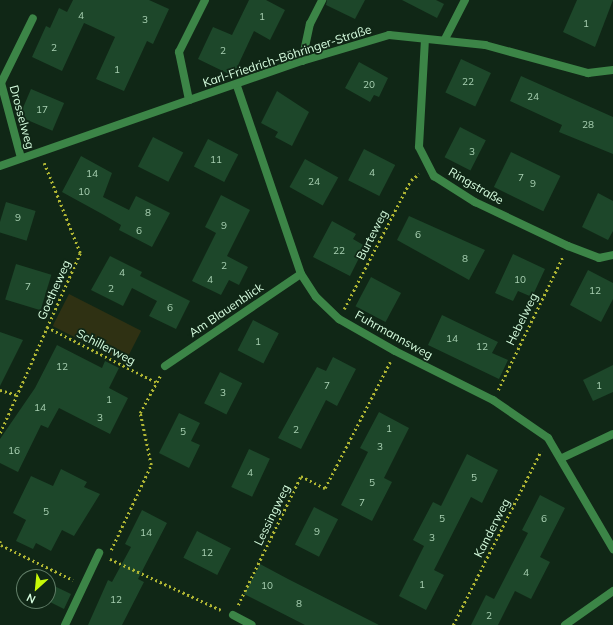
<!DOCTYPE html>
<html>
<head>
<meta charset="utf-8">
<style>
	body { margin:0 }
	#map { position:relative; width:613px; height:625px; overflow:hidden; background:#102716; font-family:Mulish,sans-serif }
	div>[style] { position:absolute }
	.green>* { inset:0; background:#2f3113; transform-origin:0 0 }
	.building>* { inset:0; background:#1d472a; transform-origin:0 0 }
	.path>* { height:2.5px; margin-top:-1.25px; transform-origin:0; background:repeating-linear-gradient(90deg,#b0b633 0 2px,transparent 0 5px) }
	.street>* { height:8px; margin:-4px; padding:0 4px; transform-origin:4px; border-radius:4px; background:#3c8547 }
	span { translate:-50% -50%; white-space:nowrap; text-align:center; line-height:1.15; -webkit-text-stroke:3.5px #102716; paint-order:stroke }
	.number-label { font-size:10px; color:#a8d0b2 }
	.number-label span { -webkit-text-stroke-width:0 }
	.street-label { font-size:12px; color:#d7fee0 }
	.north { position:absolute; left:16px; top:569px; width:40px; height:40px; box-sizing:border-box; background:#102716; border:1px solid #607d67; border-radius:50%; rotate:207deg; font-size:11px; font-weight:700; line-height:16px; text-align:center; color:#d7fee0 }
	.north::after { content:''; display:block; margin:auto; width:14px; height:18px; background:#c7f908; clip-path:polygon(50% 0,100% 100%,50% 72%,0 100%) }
</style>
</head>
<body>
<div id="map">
	<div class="green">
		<div style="left:69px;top:294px;width:81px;height:36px;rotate:27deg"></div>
	</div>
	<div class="building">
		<div style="clip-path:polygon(73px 0,149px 0,169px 9px,153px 44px,147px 41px,124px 91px,96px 79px,115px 37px,84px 23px,62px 71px,32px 57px,46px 26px,50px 28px,59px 8px,67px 12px)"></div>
		<div style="clip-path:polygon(249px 0,266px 0,285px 10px,270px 40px,254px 31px,233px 76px,198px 59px,213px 27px,232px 35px)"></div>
		<div style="clip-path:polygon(327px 0,365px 0,355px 19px,326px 5px)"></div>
		<div style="clip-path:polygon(402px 0,436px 0,444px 4px,437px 18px)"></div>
		<div style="clip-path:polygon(577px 0,613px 0,595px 47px,563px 32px)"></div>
		<div style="left:461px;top:59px;width:33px;height:37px;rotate:25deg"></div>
		<div style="clip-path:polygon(359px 62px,388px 78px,379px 97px,374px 95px,370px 102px,345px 88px)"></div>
		<div style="clip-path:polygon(521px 76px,613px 117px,613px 154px,559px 132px,562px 125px,510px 101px)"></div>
		<div style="left:31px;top:89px;width:36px;height:30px;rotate:23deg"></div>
		<div style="clip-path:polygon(277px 91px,309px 112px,292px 146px,275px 137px,278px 132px,261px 123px)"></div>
		<div style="left:460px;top:127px;width:29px;height:34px;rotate:27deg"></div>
		<div style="left:153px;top:137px;width:34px;height:33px;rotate:27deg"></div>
		<div style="left:208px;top:139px;width:34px;height:31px;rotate:27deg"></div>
		<div style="left:364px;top:149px;width:35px;height:35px;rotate:27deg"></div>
		<div style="left:511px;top:152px;width:55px;height:39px;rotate:26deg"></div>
		<div style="clip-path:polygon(81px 156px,112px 173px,103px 197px,129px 210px,136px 196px,170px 213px,152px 247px,119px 230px,121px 225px,104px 215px,62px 192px)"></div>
		<div style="left:305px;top:159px;width:38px;height:32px;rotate:29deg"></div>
		<div style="clip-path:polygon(598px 193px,613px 201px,613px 231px,608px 240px,582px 227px)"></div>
		<div style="clip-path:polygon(221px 195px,250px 210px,227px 256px,248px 267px,239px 285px,229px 280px,221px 295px,192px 281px,216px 233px,205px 227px)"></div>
		<div style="left:6px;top:202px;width:31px;height:31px;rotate:17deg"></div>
		<div style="clip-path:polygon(409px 216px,485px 250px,469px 280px,397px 240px)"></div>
		<div style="clip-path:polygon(332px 221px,356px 234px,353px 239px,365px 246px,350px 276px,313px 257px)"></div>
		<div style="clip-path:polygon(513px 254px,545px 269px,532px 297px,518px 291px,513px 301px,495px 293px)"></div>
		<div style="clip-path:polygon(110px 256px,142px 272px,140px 276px,190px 301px,176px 329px,149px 316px,157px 301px,132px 288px,123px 306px,91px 290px)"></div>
		<div style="left:16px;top:264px;width:37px;height:37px;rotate:17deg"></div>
		<div style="clip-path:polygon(588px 270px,613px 283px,613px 299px,601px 322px,570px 305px)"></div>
		<div style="left:371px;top:277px;width:34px;height:33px;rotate:28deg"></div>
		<div style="clip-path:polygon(442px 315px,498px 342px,492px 353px,508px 360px,499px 379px,428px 345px)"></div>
		<div style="left:253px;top:320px;width:29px;height:34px;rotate:27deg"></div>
		<div style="clip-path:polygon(0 332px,23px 340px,0 386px)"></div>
		<div style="clip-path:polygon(57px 345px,102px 368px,105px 361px,119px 368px,109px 388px,128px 398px,110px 434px,59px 408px,48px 428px,41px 425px,18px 472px,0 463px,0 439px,35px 388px)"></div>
		<div style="clip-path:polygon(333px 357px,356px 369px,337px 406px,326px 400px,301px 449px,278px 438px,317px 367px,326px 371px)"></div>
		<div style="clip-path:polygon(613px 365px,613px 392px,593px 401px,583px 380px)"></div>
		<div style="left:220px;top:372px;width:25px;height:35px;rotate:27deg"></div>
		<div style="clip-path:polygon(379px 412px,409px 428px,384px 478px,392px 482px,372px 521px,341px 505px,368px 452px,360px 448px)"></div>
		<div style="clip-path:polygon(179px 413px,200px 423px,191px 441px,200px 445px,189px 468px,159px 453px)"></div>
		<div style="left:249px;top:449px;width:23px;height:42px;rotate:25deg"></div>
		<div style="clip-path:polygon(467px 454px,498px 470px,482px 503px,471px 497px,434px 570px,444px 575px,426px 610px,399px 596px,424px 546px,413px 540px,433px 502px,441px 506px)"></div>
		<div style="clip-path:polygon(61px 469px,87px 482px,84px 487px,100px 494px,74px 536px,62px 530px,51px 551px,36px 543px,33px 549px,16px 541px,26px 520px,13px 513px,31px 476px,53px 486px)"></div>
		<div style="clip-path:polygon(540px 495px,565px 508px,540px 557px,550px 562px,531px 599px,515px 591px,498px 625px,471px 625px,486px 595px,494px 599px,528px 533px,522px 530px)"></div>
		<div style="left:314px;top:507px;width:27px;height:42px;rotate:27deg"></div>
		<div style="clip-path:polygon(142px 510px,167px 523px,138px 579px,144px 582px,122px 625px,88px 625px,108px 580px,112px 582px,131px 547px,125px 544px)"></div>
		<div style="left:197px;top:531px;width:38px;height:30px;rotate:27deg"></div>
		<div style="clip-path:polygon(260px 564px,288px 579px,379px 625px,305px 625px,244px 594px)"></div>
		<div style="clip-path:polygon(48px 583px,71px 594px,64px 609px,48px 601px)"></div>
	</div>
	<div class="path">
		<div style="left:344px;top:309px;width:145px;rotate:-62.6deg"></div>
		<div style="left:411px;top:180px;width:10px;rotate:-37deg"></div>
		<div style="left:47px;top:327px;width:122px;rotate:26.8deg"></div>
		<div style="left:0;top:390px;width:18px;rotate:16deg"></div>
		<div style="left:498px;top:390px;width:149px;rotate:-64.1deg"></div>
		<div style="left:0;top:433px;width:197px;rotate:-66deg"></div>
		<div style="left:80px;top:253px;width:97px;rotate:-111.8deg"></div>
		<div style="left:0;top:541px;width:4px;rotate:76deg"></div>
		<div style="left:1px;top:545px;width:80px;rotate:25.9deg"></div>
		<div style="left:111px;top:550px;width:94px;rotate:-64.8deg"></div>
		<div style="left:151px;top:465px;width:53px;rotate:-101.9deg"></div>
		<div style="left:140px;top:413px;width:42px;rotate:-61.6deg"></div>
		<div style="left:110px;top:559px;width:122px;rotate:24.7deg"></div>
		<div style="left:238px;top:605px;width:144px;rotate:-64deg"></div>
		<div style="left:301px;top:476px;width:27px;rotate:27deg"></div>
		<div style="left:325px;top:488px;width:142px;rotate:-62.7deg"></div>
		<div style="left:453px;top:625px;width:195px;rotate:-63.2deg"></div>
	</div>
	<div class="street">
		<div style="left:425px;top:39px;width:108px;rotate:93.2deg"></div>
		<div style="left:419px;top:147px;width:33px;rotate:63deg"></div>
		<div style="left:434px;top:176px;width:49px;rotate:32.4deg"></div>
		<div style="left:475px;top:202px;width:103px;rotate:25.3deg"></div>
		<div style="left:568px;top:246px;width:33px;rotate:21deg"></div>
		<div style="left:599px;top:258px;width:14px;rotate:-12deg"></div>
		<div style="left:445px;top:39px;width:44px;rotate:-62.9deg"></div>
		<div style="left:302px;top:61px;width:38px;rotate:-78deg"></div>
		<div style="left:310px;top:24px;width:27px;rotate:-63deg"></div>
		<div style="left:237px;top:86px;width:199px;rotate:71.2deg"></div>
		<div style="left:301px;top:274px;width:27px;rotate:57deg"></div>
		<div style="left:316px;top:297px;width:32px;rotate:44deg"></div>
		<div style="left:339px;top:319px;width:64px;rotate:29.7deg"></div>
		<div style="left:395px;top:351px;width:110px;rotate:26.6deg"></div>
		<div style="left:493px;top:400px;width:67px;rotate:34.6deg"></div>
		<div style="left:548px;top:438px;width:129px;rotate:59.6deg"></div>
		<div style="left:189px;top:100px;width:49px;rotate:-101.8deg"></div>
		<div style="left:179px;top:52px;width:58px;rotate:-63.4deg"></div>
		<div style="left:21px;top:158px;width:78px;rotate:-104.9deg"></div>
		<div style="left:1px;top:83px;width:72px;rotate:-63.8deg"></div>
		<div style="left:0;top:166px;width:320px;rotate:-19.2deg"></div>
		<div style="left:302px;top:61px;width:91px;rotate:-16.6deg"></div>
		<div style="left:389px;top:35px;width:97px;rotate:5.9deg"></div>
		<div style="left:485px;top:45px;width:107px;rotate:15.2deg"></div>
		<div style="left:588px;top:73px;width:25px;rotate:-7deg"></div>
		<div style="left:165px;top:366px;width:164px;rotate:-34.1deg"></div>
		<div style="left:562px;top:458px;width:56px;rotate:-25.2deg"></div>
		<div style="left:233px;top:615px;width:21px;rotate:28deg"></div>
		<div style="left:65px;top:625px;width:80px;rotate:-64.7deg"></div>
		<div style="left:565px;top:625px;width:59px;rotate:-35.3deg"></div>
	</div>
	<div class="number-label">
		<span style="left:81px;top:16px">4</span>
		<span style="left:262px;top:17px">1</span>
		<span style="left:145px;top:20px">3</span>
		<span style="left:586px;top:24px">1</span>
		<span style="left:54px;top:48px">2</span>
		<span style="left:223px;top:51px">2</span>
		<span style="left:117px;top:70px">1</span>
		<span style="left:468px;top:82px">22</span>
		<span style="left:369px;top:85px">20</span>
		<span style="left:533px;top:97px">24</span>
		<span style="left:42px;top:110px">17</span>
		<span style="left:588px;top:125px">28</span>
		<span style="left:472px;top:152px">3</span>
		<span style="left:216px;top:160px">11</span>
		<span style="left:372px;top:173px">4</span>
		<span style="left:92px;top:174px">14</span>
		<span style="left:521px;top:178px">7</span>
		<span style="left:314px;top:182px">24</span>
		<span style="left:533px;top:184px">9</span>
		<span style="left:84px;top:192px">10</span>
		<span style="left:148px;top:213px">8</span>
		<span style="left:18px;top:218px">9</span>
		<span style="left:224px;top:226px">9</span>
		<span style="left:139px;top:231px">6</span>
		<span style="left:418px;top:235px">6</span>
		<span style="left:339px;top:251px">22</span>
		<span style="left:465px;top:259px">8</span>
		<span style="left:224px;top:266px">2</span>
		<span style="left:122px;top:273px">4</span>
		<span style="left:210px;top:280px">4</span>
		<span style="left:520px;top:280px">10</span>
		<span style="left:28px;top:287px">7</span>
		<span style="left:111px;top:289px">2</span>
		<span style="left:595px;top:291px">12</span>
		<span style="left:170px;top:308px">6</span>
		<span style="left:452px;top:339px">14</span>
		<span style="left:258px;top:342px">1</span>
		<span style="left:482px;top:347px">12</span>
		<span style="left:62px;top:367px">12</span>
		<span style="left:327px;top:386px">7</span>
		<span style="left:599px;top:386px">1</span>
		<span style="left:223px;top:393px">3</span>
		<span style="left:109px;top:400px">1</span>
		<span style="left:40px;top:408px">14</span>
		<span style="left:100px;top:418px">3</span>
		<span style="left:389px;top:429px">1</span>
		<span style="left:296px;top:430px">2</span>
		<span style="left:183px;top:432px">5</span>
		<span style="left:380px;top:447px">3</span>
		<span style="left:14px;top:451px">16</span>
		<span style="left:250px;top:473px">4</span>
		<span style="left:474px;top:478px">5</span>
		<span style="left:372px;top:483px">5</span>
		<span style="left:362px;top:503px">7</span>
		<span style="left:46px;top:512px">5</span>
		<span style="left:442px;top:519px">5</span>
		<span style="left:544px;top:519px">6</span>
		<span style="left:317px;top:532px">9</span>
		<span style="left:146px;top:533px">14</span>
		<span style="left:432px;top:538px">3</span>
		<span style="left:207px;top:553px">12</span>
		<span style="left:526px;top:573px">4</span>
		<span style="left:422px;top:585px">1</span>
		<span style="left:267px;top:586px">10</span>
		<span style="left:116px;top:600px">12</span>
		<span style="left:299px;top:604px">8</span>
		<span style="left:489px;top:616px">2</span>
	</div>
	<div class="street-label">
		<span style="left:287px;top:56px;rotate:-18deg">Karl-Friedrich-Böhringer-Straße</span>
		<span style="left:22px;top:117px;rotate:75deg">Drosselweg</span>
		<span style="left:476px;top:186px;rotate:30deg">Ringstraße</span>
		<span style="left:372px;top:235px;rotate:-63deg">Burteweg</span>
		<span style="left:54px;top:290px;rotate:-66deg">Goetheweg</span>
		<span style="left:226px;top:310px;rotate:-34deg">Am Blauenblick</span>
		<span style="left:522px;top:319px;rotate:-64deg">Hebelweg</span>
		<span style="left:394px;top:335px;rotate:29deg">Fuhrmannsweg</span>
		<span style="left:106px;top:347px;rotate:27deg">Schillerweg</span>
		<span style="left:272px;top:515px;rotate:-64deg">Lessingweg</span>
		<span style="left:492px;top:528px;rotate:-63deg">Kanderweg</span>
	</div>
	<div class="north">N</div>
</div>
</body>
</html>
